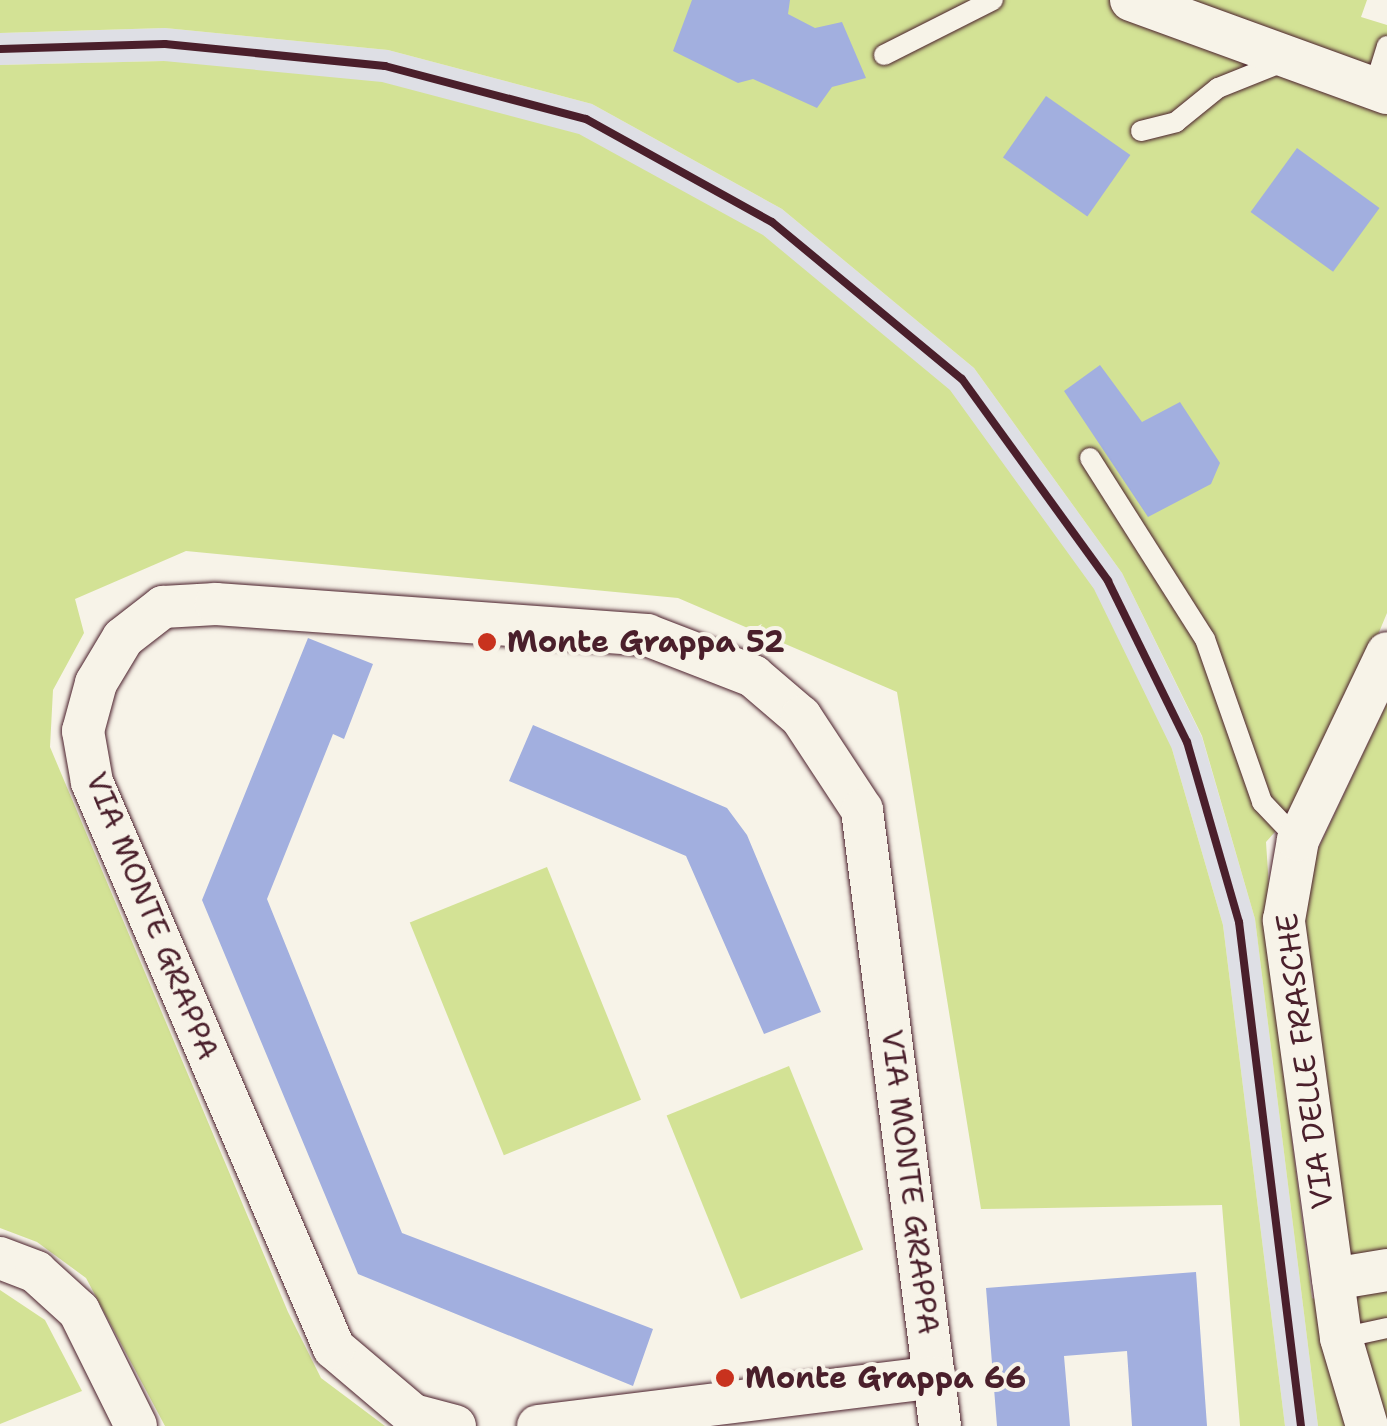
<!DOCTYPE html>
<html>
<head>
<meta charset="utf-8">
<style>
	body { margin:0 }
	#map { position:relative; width:1387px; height:1426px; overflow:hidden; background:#f7f3e8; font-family:"Shantell Sans",sans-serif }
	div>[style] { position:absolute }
	.built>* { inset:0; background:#dedfe5 }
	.green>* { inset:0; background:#d3e295; transform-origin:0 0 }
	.building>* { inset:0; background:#a2afdf; transform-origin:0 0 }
	.roads { filter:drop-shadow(0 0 2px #4a1f2b) drop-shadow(0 0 2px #4a1f2b) }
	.lane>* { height:20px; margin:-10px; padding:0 10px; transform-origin:10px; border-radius:10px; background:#f7f3e8 }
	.street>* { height:42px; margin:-21px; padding:0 21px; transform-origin:21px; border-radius:21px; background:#f7f3e8 }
	.rail>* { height:8px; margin:-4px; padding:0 4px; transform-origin:4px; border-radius:4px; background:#4a1f2b }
	.dots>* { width:28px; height:28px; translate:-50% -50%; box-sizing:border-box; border:5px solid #f7f3e8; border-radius:50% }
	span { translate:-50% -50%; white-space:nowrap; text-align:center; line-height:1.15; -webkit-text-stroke:8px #f7f3e8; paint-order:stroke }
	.poi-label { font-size:30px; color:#4a1f2b; font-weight:700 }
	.left { translate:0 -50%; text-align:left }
	.street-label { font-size:30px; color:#4a1f2b }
</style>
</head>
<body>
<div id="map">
	<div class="built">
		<div style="clip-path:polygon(165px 28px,388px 50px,592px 104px,782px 209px,974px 368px,1122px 573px,1202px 737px,1255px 919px,1318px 1426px,1285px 1426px,1223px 925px,1172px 749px,164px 61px,0 65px,0 33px)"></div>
	</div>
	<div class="green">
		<div style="clip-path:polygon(0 0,1367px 0,1361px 17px,1387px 25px,1387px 613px,1314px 788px,1266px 842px,1279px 1038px,1312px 1298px,1348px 1312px,1299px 924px,1303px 881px,1387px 703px,1387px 1426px,1318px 1426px,1255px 919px,1202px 736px,1122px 573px,974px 368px,782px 209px,592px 104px,388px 50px,165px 28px,0 33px)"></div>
		<div style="clip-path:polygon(164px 61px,382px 82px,579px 134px,763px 235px,950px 390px,1094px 589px,1172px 749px,1223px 925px,1285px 1426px,1240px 1426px,1222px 1205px,981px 1209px,897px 692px,678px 598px,186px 551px,75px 599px,84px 633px,53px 690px,50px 747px,288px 1312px,321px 1378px,385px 1426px,165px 1426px,86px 1278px,37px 1242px,0 1228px,0 65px)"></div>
		<div style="left:547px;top:867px;width:251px;height:148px;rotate:68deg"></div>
		<div style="left:789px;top:1066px;width:198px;height:132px;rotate:68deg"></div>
		<div style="clip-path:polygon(0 1290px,45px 1320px,82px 1391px,0 1424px)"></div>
	</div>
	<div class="building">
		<div style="clip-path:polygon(692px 0,790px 0,788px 14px,815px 28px,842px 22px,866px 78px,832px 87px,817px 108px,753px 79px,738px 83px,673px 51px)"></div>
		<div style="left:1046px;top:96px;width:103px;height:75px;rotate:35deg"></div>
		<div style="left:1297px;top:148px;width:102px;height:79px;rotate:36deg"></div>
		<div style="clip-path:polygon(1100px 365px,1142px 422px,1180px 402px,1220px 463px,1211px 484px,1148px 517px,1064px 391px)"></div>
		<div style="clip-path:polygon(308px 638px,373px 664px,344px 739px,333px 734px,267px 899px,402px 1233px,653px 1329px,633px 1386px,358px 1274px,202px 900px)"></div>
		<div style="clip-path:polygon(533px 725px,727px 808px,747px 835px,821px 1012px,764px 1034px,686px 856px,509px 781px)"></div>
		<div style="clip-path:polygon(1196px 1272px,1207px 1426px,1132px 1426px,1127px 1351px,1064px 1356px,1070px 1426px,997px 1426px,986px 1288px)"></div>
	</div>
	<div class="roads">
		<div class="lane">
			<div style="left:884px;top:55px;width:122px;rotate:-26.8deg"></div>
			<div style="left:1374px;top:88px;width:44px;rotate:-72.8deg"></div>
			<div style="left:1141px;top:131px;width:36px;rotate:-14deg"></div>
			<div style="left:1176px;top:122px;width:54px;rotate:-39deg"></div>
			<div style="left:1218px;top:88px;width:78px;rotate:-21.9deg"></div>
			<div style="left:1090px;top:458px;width:214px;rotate:57.6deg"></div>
			<div style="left:1205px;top:639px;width:173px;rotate:70.7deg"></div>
			<div style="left:1262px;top:802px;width:52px;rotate:46.5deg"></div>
			<div style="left:1341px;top:1338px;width:47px;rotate:-12.3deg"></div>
		</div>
		<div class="street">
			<div style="left:1131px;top:0;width:272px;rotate:20deg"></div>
			<div style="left:0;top:1258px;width:39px;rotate:21deg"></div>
			<div style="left:36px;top:1272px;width:58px;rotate:42.2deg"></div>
			<div style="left:79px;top:1311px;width:128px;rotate:63.6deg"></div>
			<div style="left:1333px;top:1279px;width:55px;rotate:-9.5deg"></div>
			<div style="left:455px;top:1426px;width:43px;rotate:-165.3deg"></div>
			<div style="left:413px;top:1415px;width:104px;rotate:-139.7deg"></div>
			<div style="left:334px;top:1348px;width:616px;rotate:-113.15deg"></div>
			<div style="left:92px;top:782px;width:52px;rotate:-100deg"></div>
			<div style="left:83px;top:731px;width:50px;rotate:-74.8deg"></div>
			<div style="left:96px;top:683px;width:52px;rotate:-59deg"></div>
			<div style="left:123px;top:638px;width:51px;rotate:-37.8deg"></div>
			<div style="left:163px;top:607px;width:53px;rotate:-3.2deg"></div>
			<div style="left:216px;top:604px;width:432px;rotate:4.1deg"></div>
			<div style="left:647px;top:635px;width:114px;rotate:21.1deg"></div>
			<div style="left:753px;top:676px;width:63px;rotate:40.5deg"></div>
			<div style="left:801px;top:717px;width:111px;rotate:56.7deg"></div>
			<div style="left:862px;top:810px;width:621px;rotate:82.78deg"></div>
			<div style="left:538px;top:1426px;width:400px;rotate:-7deg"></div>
			<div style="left:1367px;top:1426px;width:92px;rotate:-106.5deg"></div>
			<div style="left:1341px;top:1338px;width:422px;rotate:-97.8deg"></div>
			<div style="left:1284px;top:920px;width:81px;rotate:-80.1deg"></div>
			<div style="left:1298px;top:840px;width:207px;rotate:-64.5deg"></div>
		</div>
	</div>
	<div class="rail">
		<div style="left:0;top:49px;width:165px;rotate:-1.7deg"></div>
		<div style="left:165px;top:44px;width:221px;rotate:5.7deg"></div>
		<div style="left:385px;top:66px;width:208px;rotate:14.8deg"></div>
		<div style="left:586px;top:119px;width:213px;rotate:29deg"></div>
		<div style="left:772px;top:222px;width:246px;rotate:39.6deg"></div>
		<div style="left:962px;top:379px;width:249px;rotate:54.1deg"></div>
		<div style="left:1108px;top:581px;width:179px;rotate:63.9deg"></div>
		<div style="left:1187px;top:742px;width:187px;rotate:73.9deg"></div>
		<div style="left:1239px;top:922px;width:508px;rotate:82.99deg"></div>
	</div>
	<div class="dots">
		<div style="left:487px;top:642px;background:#c8321e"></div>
		<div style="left:725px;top:1378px;background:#c8321e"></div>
	</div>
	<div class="poi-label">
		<span class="left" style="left:507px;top:642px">Monte Grappa 52</span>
		<span class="left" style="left:745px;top:1378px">Monte Grappa 66</span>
	</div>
	<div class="street-label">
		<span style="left:152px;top:916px;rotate:68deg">VIA MONTE GRAPPA</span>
		<span style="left:1305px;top:1061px;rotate:-97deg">VIA DELLE FRASCHE</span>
		<span style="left:910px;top:1182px;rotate:83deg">VIA MONTE GRAPPA</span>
	</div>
</div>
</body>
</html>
